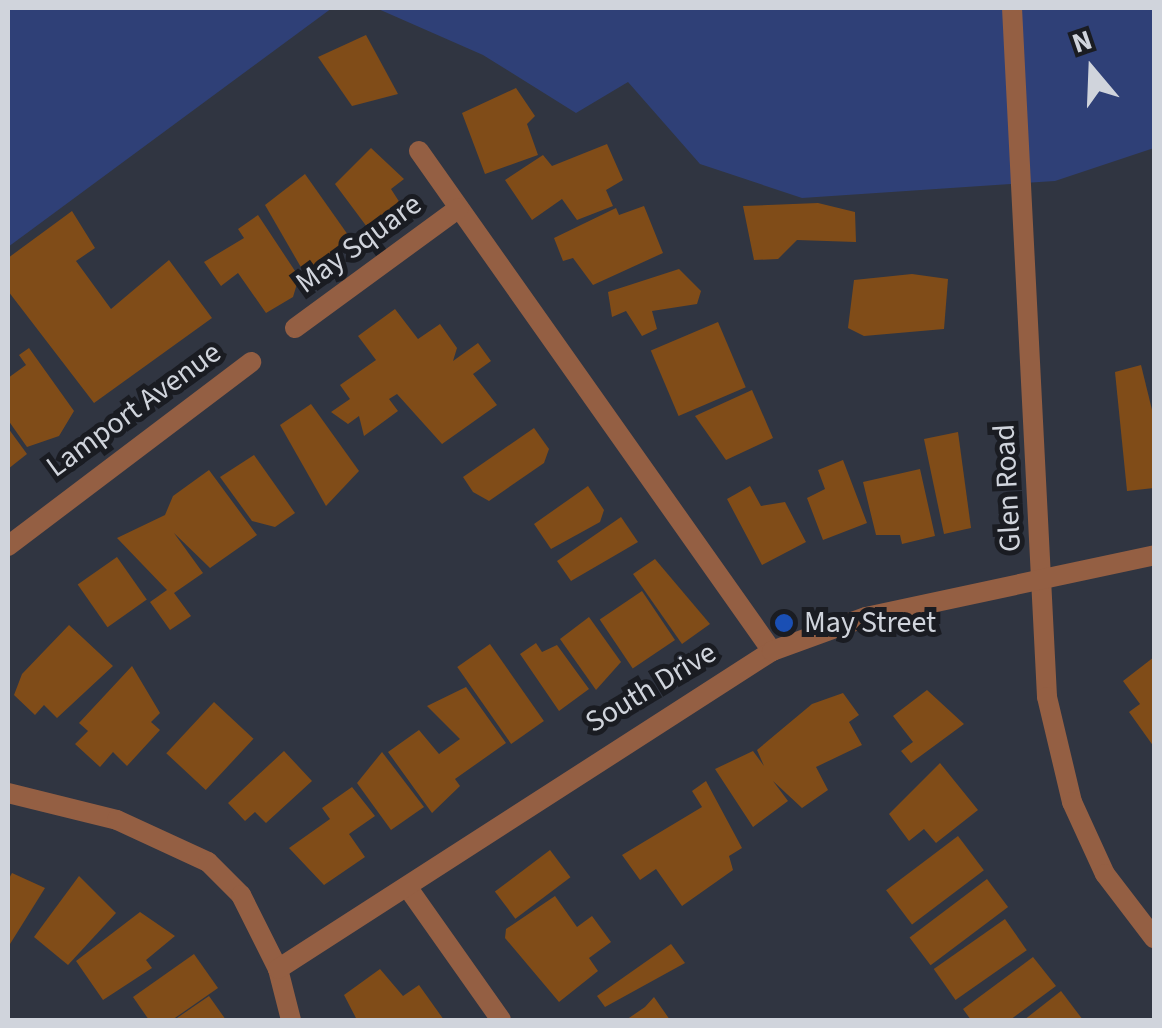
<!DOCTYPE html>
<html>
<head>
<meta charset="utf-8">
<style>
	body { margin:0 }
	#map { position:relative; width:1162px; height:1028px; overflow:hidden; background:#303541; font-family:"Source Sans 3",sans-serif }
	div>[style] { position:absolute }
	.green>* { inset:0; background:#2f4077 }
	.building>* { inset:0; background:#804c18; transform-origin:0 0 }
	.street>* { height:20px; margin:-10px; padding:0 10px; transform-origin:10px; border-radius:10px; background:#945f43 }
	.dots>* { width:28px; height:28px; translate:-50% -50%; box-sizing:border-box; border:5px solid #1a1c22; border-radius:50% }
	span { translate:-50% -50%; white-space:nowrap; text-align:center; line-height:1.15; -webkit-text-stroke:10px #1a1c22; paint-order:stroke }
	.street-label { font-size:30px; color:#d0d4dc }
	.poi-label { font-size:30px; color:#d0d4dc }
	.left { translate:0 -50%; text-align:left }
	.frame { position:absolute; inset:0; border:10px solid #d0d4dc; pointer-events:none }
	.north { position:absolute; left:1042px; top:20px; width:100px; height:100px; -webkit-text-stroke:8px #1a1c22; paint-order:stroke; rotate:341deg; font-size:28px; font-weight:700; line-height:40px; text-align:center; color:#d0d4dc }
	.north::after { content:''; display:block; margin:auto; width:35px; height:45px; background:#d0d4dc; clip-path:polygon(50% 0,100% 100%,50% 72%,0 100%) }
</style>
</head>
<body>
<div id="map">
	<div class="green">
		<div style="clip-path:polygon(8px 8px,332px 8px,8px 247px)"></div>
		<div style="clip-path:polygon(376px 8px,1154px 8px,1154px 148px,1055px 181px,802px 198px,700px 164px,628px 82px,576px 113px,483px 55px)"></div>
	</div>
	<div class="building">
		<div style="clip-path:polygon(366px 35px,398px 94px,352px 106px,318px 57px)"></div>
		<div style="clip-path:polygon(516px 88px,535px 116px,527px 124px,538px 155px,485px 174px,462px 113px)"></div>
		<div style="clip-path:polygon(607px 144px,623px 180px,606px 190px,613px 206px,577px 220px,562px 199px,532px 220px,505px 180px,543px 155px,552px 166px)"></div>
		<div style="clip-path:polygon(371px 148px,404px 179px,391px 189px,400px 203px,367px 227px,335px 184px)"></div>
		<div style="clip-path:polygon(305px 174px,353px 242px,306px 276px,265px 205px)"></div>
		<div style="clip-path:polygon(818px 203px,855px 212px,856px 242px,797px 240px,778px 259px,754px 260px,743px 206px)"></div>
		<div style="clip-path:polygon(644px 206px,663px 253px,593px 285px,573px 258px,563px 261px,554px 238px,616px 208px,619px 215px)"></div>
		<div style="clip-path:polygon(72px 211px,95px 248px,76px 261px,111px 309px,169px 260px,212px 318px,94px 403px,8px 291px,8px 258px)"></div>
		<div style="clip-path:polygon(258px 215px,299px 277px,293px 297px,266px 313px,238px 273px,221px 286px,204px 262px,244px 238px,238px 229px)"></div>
		<div style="clip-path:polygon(679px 269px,701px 291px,697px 304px,652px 311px,657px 329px,642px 336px,626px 311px,612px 317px,608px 292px)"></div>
		<div style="clip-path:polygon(912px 274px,948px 279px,944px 329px,864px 336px,848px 328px,854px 280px)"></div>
		<div style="clip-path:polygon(395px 309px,418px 339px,440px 324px,457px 348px,453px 361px,478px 343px,491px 361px,473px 374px,497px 405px,442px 444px,397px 394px,389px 399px,398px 411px,364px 436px,359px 416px,348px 424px,331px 412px,350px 399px,340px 385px,376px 360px,358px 336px)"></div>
		<div style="left:718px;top:322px;width:71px;height:73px;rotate:67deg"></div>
		<div style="clip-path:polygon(29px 348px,74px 411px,59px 436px,27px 447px,8px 420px,8px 378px,26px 365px,19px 355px)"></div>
		<div style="clip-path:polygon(1141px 365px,1154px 418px,1154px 488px,1127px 491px,1115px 372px)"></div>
		<div style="clip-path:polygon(752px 390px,773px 438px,726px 460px,695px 416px)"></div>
		<div style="clip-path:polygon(311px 404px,359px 471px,326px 506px,280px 425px)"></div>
		<div style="clip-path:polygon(8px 428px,27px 454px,8px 469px)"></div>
		<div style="clip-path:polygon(534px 428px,549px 449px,544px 463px,489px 501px,473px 492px,463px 477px)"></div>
		<div style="clip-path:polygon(958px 432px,971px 528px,944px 534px,924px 439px)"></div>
		<div style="clip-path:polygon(254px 455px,295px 513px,275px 527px,252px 521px,220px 477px)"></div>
		<div style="clip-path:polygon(843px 460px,867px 523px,823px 540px,807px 498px,825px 489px,818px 470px)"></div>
		<div style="clip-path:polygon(920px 469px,935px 536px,902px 544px,900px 535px,876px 535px,863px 482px)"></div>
		<div style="clip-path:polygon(209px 470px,257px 535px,210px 568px,174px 533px,203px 573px,174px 593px,191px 616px,170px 630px,150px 602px,167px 590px,117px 538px,165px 515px,173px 496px)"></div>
		<div style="clip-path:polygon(588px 486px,604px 510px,600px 522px,551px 549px,534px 524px)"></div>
		<div style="clip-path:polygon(750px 486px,761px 506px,785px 502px,806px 542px,762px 565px,727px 499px)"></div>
		<div style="clip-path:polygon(621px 517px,638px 542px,571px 581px,557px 561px)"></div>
		<div style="left:117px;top:557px;width:52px;height:48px;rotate:55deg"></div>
		<div style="clip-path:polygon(655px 559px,710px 624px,682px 644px,633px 574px)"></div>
		<div style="left:642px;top:591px;width:59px;height:51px;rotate:56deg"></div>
		<div style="clip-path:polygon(589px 617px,621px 662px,596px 690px,560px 639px)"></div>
		<div style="clip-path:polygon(69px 625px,113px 666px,57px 718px,44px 705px,35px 715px,14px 695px,22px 674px)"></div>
		<div style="clip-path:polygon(536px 643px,542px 652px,557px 645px,589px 689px,559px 711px,520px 654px)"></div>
		<div style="left:490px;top:644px;width:94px;height:40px;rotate:55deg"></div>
		<div style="clip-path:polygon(1154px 657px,1154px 747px,1129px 712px,1140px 704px,1123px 681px)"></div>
		<div style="clip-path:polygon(132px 666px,160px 713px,151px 722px,160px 730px,127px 766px,113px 752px,100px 767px,75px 744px,88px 731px,79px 723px)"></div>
		<div style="clip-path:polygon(466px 687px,506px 743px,455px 779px,460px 786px,432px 813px,388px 752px,419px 730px,439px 754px,460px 739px,427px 706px)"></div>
		<div style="clip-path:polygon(927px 690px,964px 724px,911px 763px,901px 751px,913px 742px,893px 716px)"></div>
		<div style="clip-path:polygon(843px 693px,859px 715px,849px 722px,862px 745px,816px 767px,828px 790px,802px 808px,773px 781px,788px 801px,753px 827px,715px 769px,753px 751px,764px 766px,757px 750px,812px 704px)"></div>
		<div style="left:214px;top:702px;width:54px;height:70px;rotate:43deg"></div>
		<div style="clip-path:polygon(284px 751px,312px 781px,266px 823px,255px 812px,245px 821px,228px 803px)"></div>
		<div style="clip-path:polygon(382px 752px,424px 807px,391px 830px,357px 783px)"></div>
		<div style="clip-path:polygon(940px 763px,978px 810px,936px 843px,924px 829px,909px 841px,889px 814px)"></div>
		<div style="clip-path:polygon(706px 781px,742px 848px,729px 856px,733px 870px,682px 906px,656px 869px,640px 880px,622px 855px,702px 807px,692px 791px)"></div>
		<div style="clip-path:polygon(352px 787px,375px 816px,349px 834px,365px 857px,324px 885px,289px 848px,330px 819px,322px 808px)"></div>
		<div style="left:958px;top:836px;width:43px;height:90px;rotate:53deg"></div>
		<div style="left:550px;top:850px;width:34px;height:69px;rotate:53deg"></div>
		<div style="clip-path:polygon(12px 873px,45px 888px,10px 944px,8px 880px)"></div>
		<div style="clip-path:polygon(79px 876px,116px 913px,68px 965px,34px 937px)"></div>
		<div style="left:987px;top:879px;width:35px;height:97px;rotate:53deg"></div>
		<div style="clip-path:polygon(555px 896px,577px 927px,592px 916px,611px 942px,589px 958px,598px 971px,559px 1002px,505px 938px,506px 929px)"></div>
		<div style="clip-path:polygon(140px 912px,175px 936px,146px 960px,152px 968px,103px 1000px,76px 961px)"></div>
		<div style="left:1005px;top:919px;width:38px;height:87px;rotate:55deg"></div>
		<div style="clip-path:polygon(671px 944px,685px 963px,605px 1007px,597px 996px)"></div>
		<div style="clip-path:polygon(194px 954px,218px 988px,172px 1020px,149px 1020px,133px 997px)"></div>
		<div style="clip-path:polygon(1033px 957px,1056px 986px,1010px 1020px,971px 1020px,963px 1009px)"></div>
		<div style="clip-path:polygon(380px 969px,403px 996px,419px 985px,444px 1020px,357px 1020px,344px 995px)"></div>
		<div style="clip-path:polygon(1061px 991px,1083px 1020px,1024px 1020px)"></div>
		<div style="clip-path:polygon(209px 996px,226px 1020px,174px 1020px)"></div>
		<div style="clip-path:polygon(654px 997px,670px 1020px,626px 1020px,645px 1007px)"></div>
	</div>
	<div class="street">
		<div style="left:1012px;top:8px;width:690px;rotate:87.09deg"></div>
		<div style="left:1047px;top:697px;width:108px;rotate:76.6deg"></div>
		<div style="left:1072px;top:802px;width:79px;rotate:65.4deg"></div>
		<div style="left:1105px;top:874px;width:81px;rotate:52.6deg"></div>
		<div style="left:419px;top:151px;width:612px;rotate:54.78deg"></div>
		<div style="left:295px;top:328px;width:203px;rotate:-36.2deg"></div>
		<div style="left:8px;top:546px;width:305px;rotate:-37.1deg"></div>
		<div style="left:8px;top:793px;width:112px;rotate:13.9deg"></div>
		<div style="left:117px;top:820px;width:100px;rotate:24.8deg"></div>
		<div style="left:208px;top:862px;width:47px;rotate:45deg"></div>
		<div style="left:241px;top:895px;width:83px;rotate:63.4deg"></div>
		<div style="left:278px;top:969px;width:53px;rotate:75.7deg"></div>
		<div style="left:408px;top:888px;width:161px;rotate:54.8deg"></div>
		<div style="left:278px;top:969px;width:588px;rotate:-32.77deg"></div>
		<div style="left:772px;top:651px;width:100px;rotate:-19.9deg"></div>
		<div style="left:866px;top:617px;width:295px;rotate:-12.1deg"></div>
	</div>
	<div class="dots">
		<div style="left:784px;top:623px;background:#1a4fb4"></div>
	</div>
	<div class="street-label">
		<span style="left:359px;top:244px;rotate:-36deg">May Square</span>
		<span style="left:134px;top:410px;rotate:-36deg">Lamport Avenue</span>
		<span style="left:1008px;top:488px;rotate:-93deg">Glen Road</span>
		<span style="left:651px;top:688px;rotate:-31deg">South Drive</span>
	</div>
	<div class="poi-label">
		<span class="left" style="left:804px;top:623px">May Street</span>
	</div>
	<div class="frame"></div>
	<div class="north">N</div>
</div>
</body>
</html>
